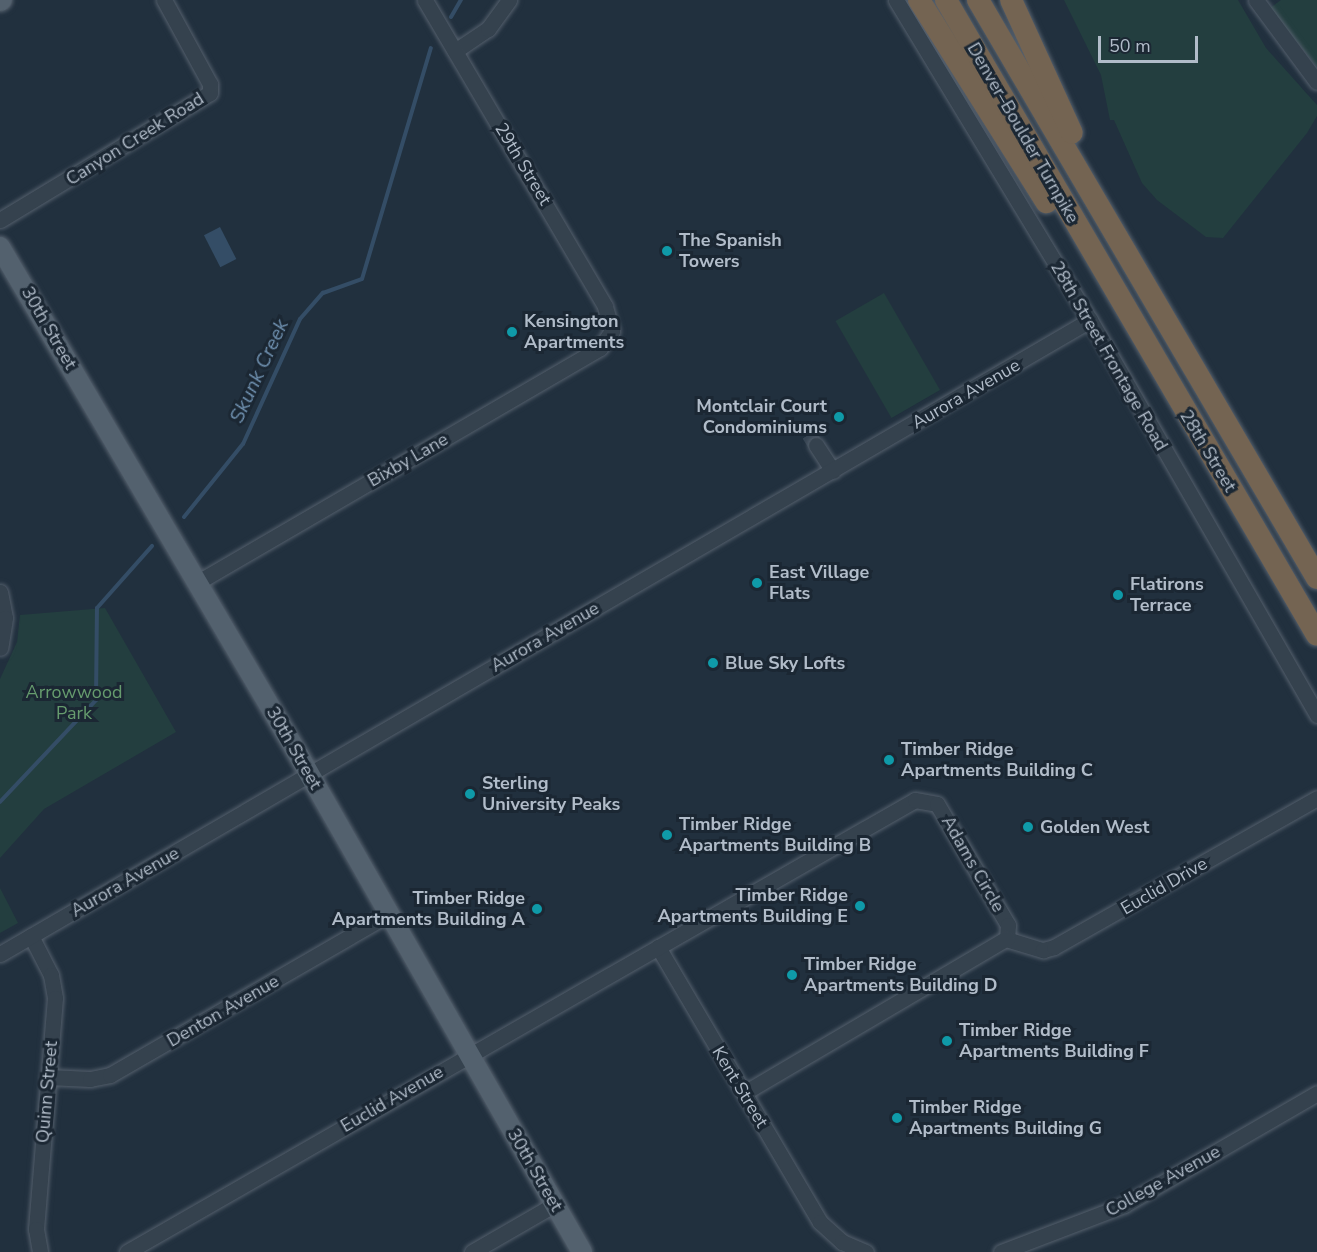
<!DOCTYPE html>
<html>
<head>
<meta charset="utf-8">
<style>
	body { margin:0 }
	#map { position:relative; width:1317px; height:1252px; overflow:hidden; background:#21303e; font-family:"Nunito Sans",sans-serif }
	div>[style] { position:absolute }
	.green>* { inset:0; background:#233e3f; transform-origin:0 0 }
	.water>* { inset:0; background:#344d66; transform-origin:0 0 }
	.stream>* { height:4px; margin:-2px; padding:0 2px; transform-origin:2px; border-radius:2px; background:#344d66 }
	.minor-tunnel>* { height:15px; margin-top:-7.5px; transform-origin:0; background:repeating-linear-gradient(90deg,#374553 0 15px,transparent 0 23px) }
	.roads { filter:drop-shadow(0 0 2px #545f6c) drop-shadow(0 0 2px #545f6c) }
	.minor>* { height:15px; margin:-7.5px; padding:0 7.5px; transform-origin:7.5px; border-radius:7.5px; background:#35424e }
	.major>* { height:20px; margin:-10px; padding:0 10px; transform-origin:10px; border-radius:10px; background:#53616e }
	.highway>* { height:22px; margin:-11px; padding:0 11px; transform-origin:11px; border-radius:11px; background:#746452 }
	.dots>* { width:16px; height:16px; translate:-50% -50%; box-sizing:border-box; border:3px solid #1b2733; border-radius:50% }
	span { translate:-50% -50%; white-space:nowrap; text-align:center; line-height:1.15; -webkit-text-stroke:6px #1b2733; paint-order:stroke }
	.street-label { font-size:18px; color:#b1bcc9 }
	.poi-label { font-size:18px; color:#b1bcc9; font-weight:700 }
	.left { translate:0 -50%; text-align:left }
	.right { translate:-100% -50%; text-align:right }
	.park-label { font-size:18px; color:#669c6e }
	.water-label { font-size:20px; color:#6f90af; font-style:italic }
	.scale { position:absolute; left:1098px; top:36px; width:100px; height:27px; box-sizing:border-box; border:3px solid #b1bcc9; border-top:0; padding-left:8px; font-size:18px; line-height:21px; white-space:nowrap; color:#b1bcc9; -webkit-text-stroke:4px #1b2733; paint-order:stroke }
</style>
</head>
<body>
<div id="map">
	<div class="green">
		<div style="clip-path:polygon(1064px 0,1238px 0,1266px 48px,1317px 105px,1317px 116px,1307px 133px,1223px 238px,1206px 237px,1157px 200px,1142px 183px,1114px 120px,1110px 120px,1101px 75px)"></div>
		<div style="clip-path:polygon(1281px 0,1317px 0,1317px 67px,1270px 8px)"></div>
		<div style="left:884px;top:293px;width:112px;height:56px;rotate:60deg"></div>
		<div style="clip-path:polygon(105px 608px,176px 732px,44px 809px,0 858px,0 679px,17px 642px,20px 615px)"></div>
		<div style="clip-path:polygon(0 888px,18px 923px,0 933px)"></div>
	</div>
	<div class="water">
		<div style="left:220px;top:227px;width:36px;height:18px;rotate:63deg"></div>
	</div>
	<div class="stream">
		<div style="left:451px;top:17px;width:20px;rotate:-60deg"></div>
		<div style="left:184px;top:517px;width:94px;rotate:-51.1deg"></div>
		<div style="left:243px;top:444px;width:137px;rotate:-65.5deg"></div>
		<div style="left:300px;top:319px;width:35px;rotate:-49deg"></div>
		<div style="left:323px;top:293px;width:41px;rotate:-19.7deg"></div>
		<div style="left:362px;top:279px;width:241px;rotate:-73.4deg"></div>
		<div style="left:0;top:802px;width:140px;rotate:-46.7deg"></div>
		<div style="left:96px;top:700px;width:92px;rotate:-89.4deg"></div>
		<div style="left:97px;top:608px;width:83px;rotate:-48.4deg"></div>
	</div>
	<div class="minor-tunnel">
		<div style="left:809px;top:434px;width:13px;rotate:58deg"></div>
	</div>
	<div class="roads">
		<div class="minor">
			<div style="left:896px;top:0;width:374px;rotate:58.8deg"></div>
			<div style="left:1090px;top:320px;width:456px;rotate:60.1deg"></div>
			<div style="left:1256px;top:0;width:102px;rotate:53.4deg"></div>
			<div style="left:455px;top:51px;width:40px;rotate:-34deg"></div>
			<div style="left:488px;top:29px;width:36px;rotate:-54deg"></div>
			<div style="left:0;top:220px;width:245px;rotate:-31.2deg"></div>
			<div style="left:210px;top:93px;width:9px;rotate:-90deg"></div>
			<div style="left:210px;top:84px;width:96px;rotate:-118.7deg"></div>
			<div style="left:816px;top:445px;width:31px;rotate:57deg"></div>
			<div style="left:198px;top:582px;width:465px;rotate:-30.2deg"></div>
			<div style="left:600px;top:348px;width:21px;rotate:-55deg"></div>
			<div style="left:612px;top:331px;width:26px;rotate:-106deg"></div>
			<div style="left:605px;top:306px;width:355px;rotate:-120.5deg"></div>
			<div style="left:0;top:592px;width:26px;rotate:79deg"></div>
			<div style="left:5px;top:618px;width:30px;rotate:99deg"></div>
			<div style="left:31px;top:936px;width:44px;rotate:62.9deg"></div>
			<div style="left:51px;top:975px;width:23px;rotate:80deg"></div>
			<div style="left:55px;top:998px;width:232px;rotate:94.7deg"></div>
			<div style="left:36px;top:1229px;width:23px;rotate:80deg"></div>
			<div style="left:1006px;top:939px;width:39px;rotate:17deg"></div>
			<div style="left:1043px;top:950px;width:11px;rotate:-15deg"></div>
			<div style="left:1054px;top:947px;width:302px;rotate:-29.5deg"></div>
			<div style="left:658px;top:947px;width:319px;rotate:59.5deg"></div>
			<div style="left:820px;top:1222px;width:30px;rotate:42deg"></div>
			<div style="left:842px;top:1242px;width:26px;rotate:23deg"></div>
			<div style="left:0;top:954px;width:1261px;rotate:-30.18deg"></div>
			<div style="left:48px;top:1077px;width:42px;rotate:2.7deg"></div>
			<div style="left:90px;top:1079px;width:20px;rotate:-11deg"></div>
			<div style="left:110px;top:1075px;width:322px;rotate:-30deg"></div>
			<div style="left:127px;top:1252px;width:908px;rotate:-29.84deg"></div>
			<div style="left:915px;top:800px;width:22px;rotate:10deg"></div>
			<div style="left:937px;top:804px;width:140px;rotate:59.6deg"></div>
			<div style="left:1008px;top:925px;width:13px;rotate:94deg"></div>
			<div style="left:1007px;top:938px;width:305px;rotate:149.5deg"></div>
			<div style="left:472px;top:1252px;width:96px;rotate:-30deg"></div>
			<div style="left:1001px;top:1252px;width:132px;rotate:-20.9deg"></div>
			<div style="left:1124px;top:1205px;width:223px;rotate:-30.1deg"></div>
		</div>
		<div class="major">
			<div style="left:0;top:1px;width:2px;rotate:-27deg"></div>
			<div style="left:0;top:247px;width:590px;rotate:59.57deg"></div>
			<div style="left:299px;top:756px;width:571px;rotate:60.29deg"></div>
		</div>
		<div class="highway">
			<div style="left:919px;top:0;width:239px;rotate:57.8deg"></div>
			<div style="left:946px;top:0;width:735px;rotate:59.7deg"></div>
			<div style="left:978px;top:0;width:670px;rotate:59.61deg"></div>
			<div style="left:1011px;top:0;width:146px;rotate:65.4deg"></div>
		</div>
	</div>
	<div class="dots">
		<div style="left:667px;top:251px;background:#0f9aa8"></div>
		<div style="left:512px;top:332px;background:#0f9aa8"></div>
		<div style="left:839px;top:417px;background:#0f9aa8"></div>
		<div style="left:757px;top:583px;background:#0f9aa8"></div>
		<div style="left:1118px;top:595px;background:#0f9aa8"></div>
		<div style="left:713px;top:663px;background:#0f9aa8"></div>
		<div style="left:889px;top:760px;background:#0f9aa8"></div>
		<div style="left:470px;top:794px;background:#0f9aa8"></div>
		<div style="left:1028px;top:827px;background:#0f9aa8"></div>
		<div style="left:667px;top:835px;background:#0f9aa8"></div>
		<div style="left:860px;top:906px;background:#0f9aa8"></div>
		<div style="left:537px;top:909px;background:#0f9aa8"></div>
		<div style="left:792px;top:975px;background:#0f9aa8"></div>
		<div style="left:947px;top:1041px;background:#0f9aa8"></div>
		<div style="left:897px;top:1118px;background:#0f9aa8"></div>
	</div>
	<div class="street-label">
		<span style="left:1023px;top:133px;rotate:60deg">Denver–Boulder Turnpike</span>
		<span style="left:135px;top:139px;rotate:-32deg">Canyon Creek Road</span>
		<span style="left:523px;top:164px;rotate:59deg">29th Street</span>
		<span style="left:49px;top:328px;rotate:60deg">30th Street</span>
		<span style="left:1109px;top:356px;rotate:60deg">28th Street Frontage Road</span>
		<span style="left:966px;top:394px;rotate:-30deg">Aurora Avenue</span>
		<span style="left:1208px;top:451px;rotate:59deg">28th Street</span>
		<span style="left:408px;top:460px;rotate:-30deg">Bixby Lane</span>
		<span style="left:545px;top:637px;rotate:-30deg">Aurora Avenue</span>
		<span style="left:294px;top:748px;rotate:60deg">30th Street</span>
		<span style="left:973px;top:864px;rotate:60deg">Adams Circle</span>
		<span style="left:125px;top:882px;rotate:-30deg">Aurora Avenue</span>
		<span style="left:1164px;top:886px;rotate:-30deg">Euclid Drive</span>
		<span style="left:223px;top:1011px;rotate:-30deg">Denton Avenue</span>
		<span style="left:740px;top:1087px;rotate:59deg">Kent Street</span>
		<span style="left:47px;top:1092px;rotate:-85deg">Quinn Street</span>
		<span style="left:392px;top:1099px;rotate:-30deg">Euclid Avenue</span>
		<span style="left:535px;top:1170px;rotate:60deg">30th Street</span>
		<span style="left:1163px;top:1181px;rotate:-29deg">College Avenue</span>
	</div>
	<div class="poi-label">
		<span class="left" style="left:679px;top:251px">The Spanish<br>Towers</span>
		<span class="left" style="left:524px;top:332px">Kensington<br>Apartments</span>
		<span class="right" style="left:827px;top:417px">Montclair Court<br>Condominiums</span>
		<span class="left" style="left:769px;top:583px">East Village<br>Flats</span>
		<span class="left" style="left:1130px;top:595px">Flatirons<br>Terrace</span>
		<span class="left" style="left:725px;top:663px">Blue Sky Lofts</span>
		<span class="left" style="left:901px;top:760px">Timber Ridge<br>Apartments Building C</span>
		<span class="left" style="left:482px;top:794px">Sterling<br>University Peaks</span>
		<span class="left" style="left:679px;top:835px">Timber Ridge<br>Apartments Building B</span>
		<span class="left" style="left:1040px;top:827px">Golden West</span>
		<span class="right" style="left:848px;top:906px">Timber Ridge<br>Apartments Building E</span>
		<span class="right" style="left:525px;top:909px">Timber Ridge<br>Apartments Building A</span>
		<span class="left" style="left:804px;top:975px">Timber Ridge<br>Apartments Building D</span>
		<span class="left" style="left:959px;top:1041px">Timber Ridge<br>Apartments Building F</span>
		<span class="left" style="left:909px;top:1118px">Timber Ridge<br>Apartments Building G</span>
	</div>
	<div class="park-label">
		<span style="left:74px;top:703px">Arrowwood<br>Park</span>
	</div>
	<div class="water-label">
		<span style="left:259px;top:371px;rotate:-65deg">Skunk Creek</span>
	</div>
	<div class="scale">50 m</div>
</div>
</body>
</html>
